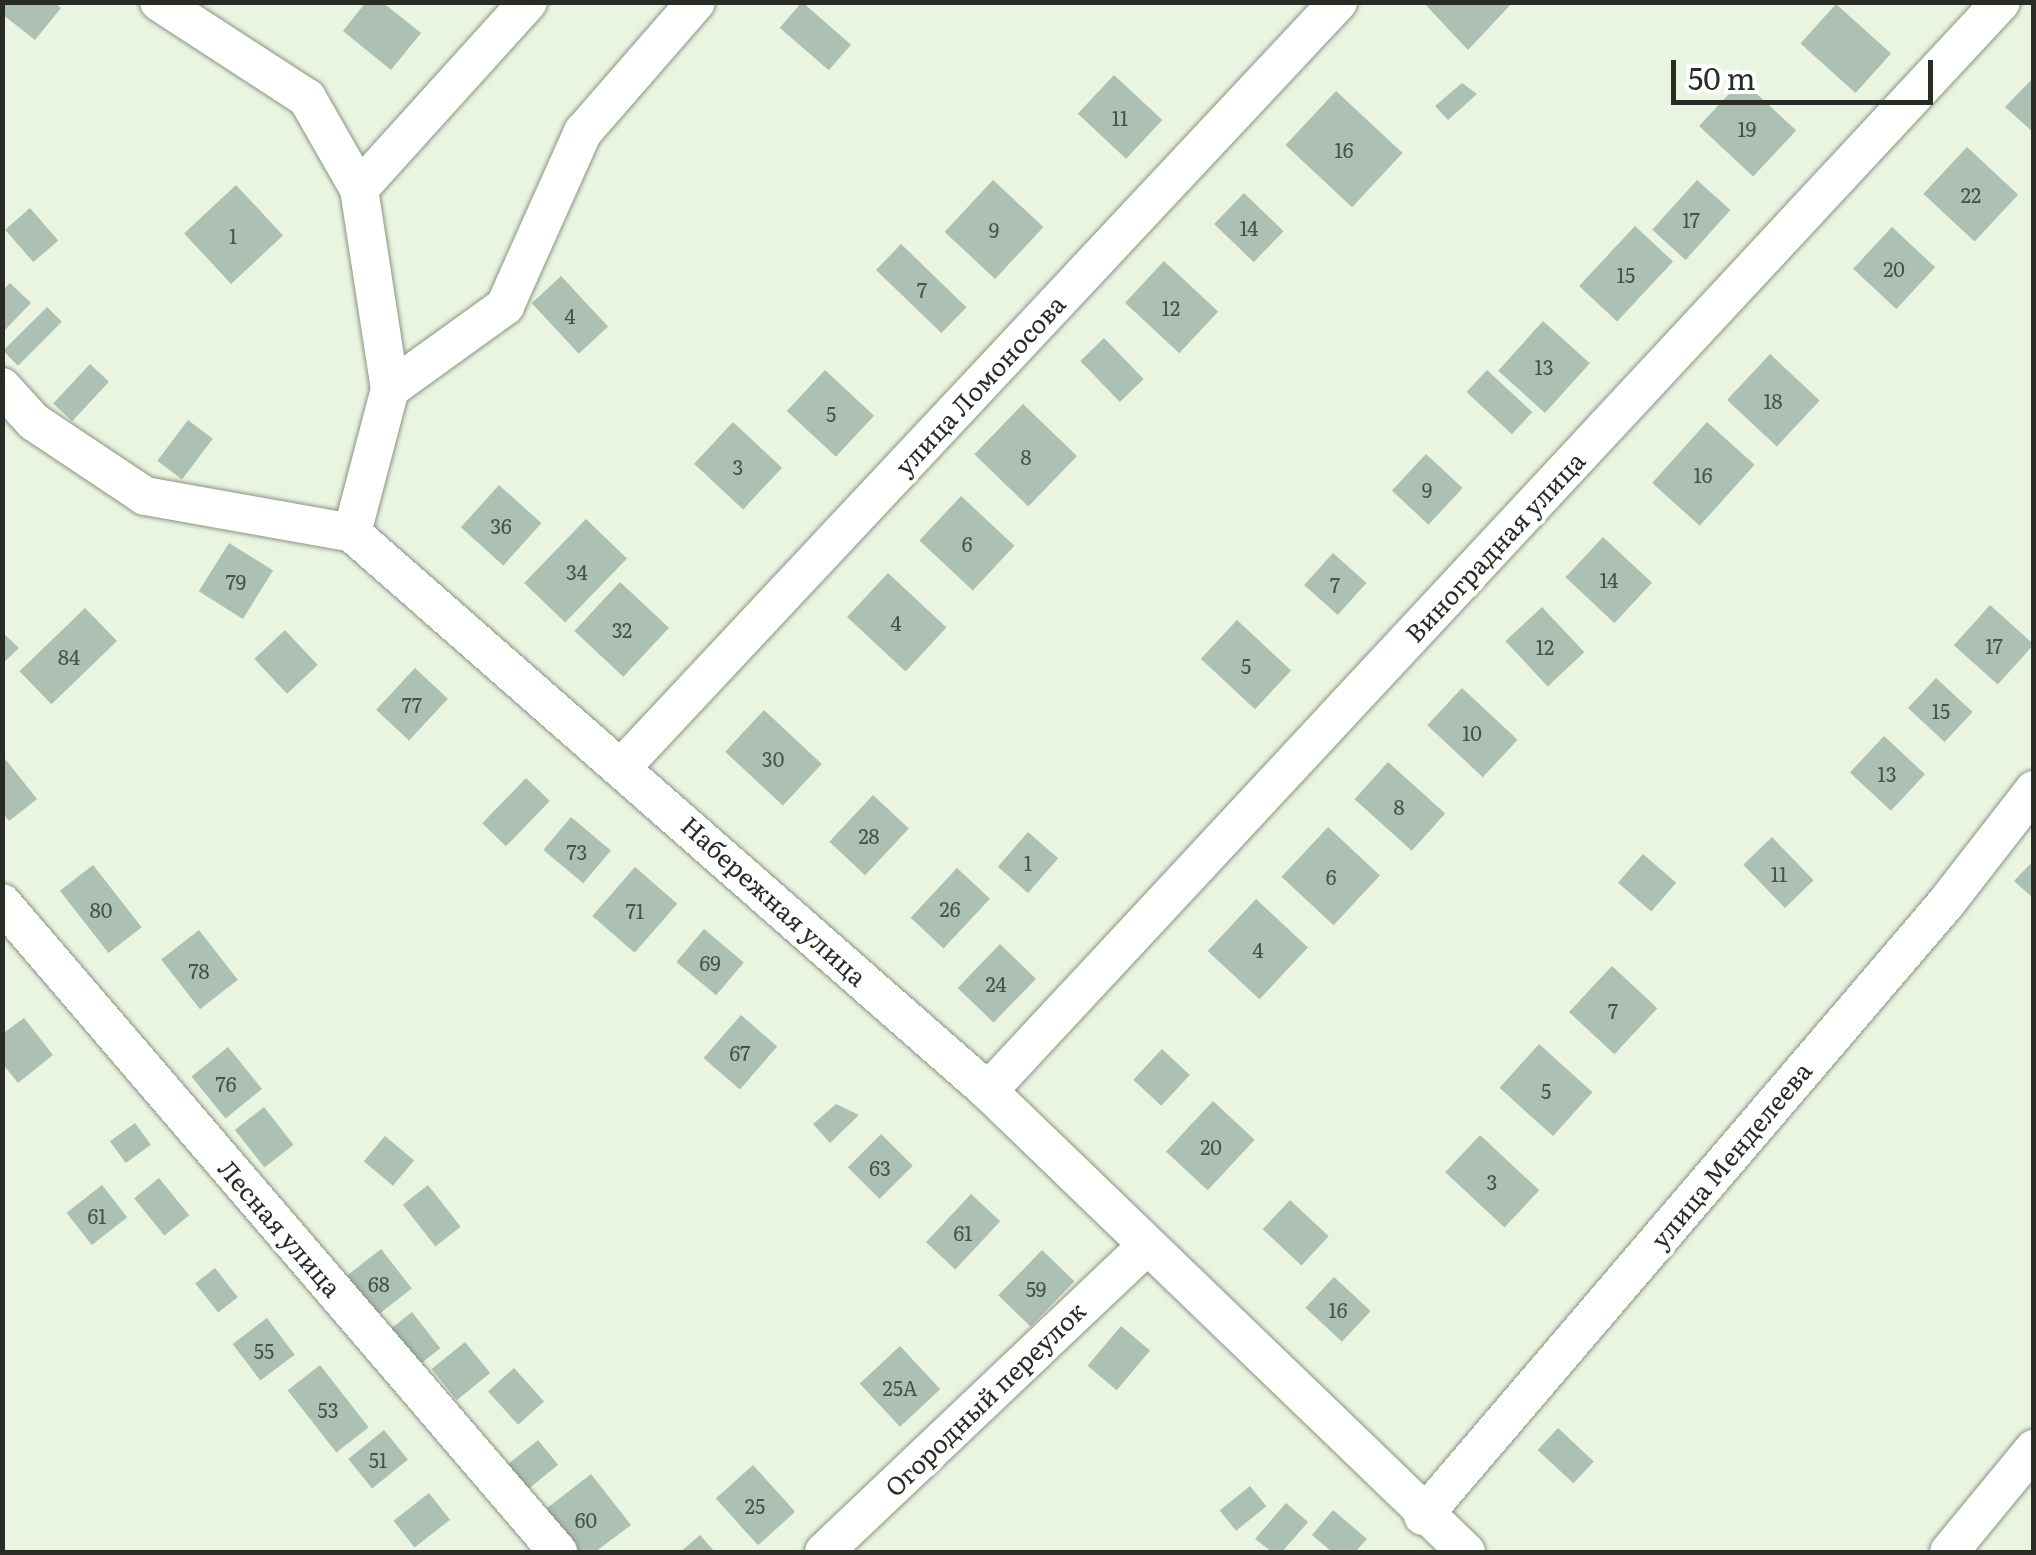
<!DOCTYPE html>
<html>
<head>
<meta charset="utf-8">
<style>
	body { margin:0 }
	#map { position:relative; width:2036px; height:1555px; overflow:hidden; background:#eaf5e1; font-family:Literata,serif }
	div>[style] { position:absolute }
	.building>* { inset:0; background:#acc0b3; transform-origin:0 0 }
	.roads { filter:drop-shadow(0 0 2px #899381) drop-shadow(0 0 2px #899381) }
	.minor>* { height:38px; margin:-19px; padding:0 19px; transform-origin:19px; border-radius:19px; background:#fff }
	span { translate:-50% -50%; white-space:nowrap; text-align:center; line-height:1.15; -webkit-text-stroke:8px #fff; paint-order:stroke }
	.number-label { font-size:20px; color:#495148 }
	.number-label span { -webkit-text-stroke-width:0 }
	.street-label { font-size:25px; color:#282c24 }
	.frame { position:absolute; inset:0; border:5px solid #282c24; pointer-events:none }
	.scale { position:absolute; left:1671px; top:60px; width:262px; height:45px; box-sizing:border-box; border:5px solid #282c24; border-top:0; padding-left:12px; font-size:30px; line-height:35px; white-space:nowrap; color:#282c24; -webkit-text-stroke:8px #fff; paint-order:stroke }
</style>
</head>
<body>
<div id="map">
	<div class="building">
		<div style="clip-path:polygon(2px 2px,54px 2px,61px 8px,35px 40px,2px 14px)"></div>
		<div style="clip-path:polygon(366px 2px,382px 2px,421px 33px,391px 70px,343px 31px)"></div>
		<div style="left:802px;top:2px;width:65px;height:34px;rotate:41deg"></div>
		<div style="clip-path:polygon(1423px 2px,1513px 2px,1468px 50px)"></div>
		<div style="left:1836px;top:4px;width:74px;height:53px;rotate:42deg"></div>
		<div style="left:1114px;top:75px;width:66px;height:53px;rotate:43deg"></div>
		<div style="clip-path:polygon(2034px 77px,2034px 133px,2005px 107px)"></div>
		<div style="left:1742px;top:80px;width:74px;height:63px;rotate:43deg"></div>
		<div style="clip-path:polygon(1462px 83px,1477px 94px,1448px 120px,1435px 106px)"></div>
		<div style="left:1336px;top:91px;width:91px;height:74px;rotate:43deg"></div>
		<div style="left:1967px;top:147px;width:70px;height:64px;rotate:43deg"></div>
		<div style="left:993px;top:180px;width:69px;height:71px;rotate:43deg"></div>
		<div style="left:1697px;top:180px;width:45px;height:67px;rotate:42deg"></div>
		<div style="left:236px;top:185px;width:69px;height:71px;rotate:47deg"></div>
		<div style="left:1244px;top:193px;width:55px;height:43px;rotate:44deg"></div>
		<div style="left:30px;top:208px;width:43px;height:33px;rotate:49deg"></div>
		<div style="left:1635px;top:226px;width:52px;height:82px;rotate:43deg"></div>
		<div style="left:1892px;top:227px;width:59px;height:57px;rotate:43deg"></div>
		<div style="left:901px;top:244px;width:91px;height:36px;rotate:44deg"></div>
		<div style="left:1164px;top:261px;width:74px;height:57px;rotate:43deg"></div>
		<div style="left:561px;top:276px;width:69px;height:40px;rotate:47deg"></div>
		<div style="clip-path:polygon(10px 283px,31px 303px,2px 333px,2px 291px)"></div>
		<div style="left:47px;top:307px;width:21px;height:62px;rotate:45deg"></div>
		<div style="left:1543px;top:321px;width:63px;height:67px;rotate:42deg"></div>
		<div style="left:1104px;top:338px;width:57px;height:33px;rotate:46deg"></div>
		<div style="left:1770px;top:354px;width:68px;height:63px;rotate:43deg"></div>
		<div style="left:90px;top:364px;width:26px;height:54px;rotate:43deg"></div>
		<div style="left:825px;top:370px;width:67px;height:56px;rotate:43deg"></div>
		<div style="left:1487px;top:370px;width:62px;height:30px;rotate:43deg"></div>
		<div style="left:1023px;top:404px;width:75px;height:70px;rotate:44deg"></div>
		<div style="left:188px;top:420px;width:31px;height:51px;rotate:37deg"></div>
		<div style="left:733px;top:422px;width:67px;height:57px;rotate:43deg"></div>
		<div style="left:1707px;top:422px;width:64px;height:82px;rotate:42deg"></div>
		<div style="left:1426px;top:454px;width:50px;height:50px;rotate:43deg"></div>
		<div style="left:499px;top:485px;width:57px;height:57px;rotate:42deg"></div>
		<div style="left:961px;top:496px;width:73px;height:61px;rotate:43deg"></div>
		<div style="left:586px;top:519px;width:57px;height:89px;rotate:44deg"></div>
		<div style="left:1603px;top:537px;width:67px;height:55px;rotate:43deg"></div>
		<div style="left:229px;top:543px;width:52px;height:57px;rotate:32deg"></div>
		<div style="left:1333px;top:553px;width:45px;height:43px;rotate:42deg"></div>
		<div style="left:888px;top:573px;width:80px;height:60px;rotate:43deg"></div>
		<div style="left:620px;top:582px;width:67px;height:67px;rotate:43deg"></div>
		<div style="left:1990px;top:605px;width:59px;height:54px;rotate:42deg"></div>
		<div style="left:1542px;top:607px;width:62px;height:50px;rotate:47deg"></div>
		<div style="left:85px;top:608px;width:46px;height:91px;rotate:46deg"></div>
		<div style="left:1237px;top:620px;width:74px;height:53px;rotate:43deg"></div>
		<div style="left:285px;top:630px;width:48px;height:42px;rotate:47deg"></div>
		<div style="clip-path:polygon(2px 632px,19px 648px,2px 664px)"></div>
		<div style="left:415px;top:668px;width:45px;height:57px;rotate:43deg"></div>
		<div style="left:1936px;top:678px;width:50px;height:41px;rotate:43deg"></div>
		<div style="left:1462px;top:688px;width:76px;height:51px;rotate:43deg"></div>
		<div style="left:764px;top:710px;width:79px;height:57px;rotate:43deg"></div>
		<div style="left:1884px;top:736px;width:56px;height:50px;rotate:43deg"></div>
		<div style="clip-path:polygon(2px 755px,37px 799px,9px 821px,2px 812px)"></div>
		<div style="left:1388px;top:762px;width:77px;height:50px;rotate:42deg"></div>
		<div style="left:526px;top:778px;width:33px;height:63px;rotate:44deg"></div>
		<div style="left:873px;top:795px;width:49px;height:64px;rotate:43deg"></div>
		<div style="left:571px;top:817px;width:52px;height:43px;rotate:40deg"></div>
		<div style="left:1328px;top:827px;width:71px;height:68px;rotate:43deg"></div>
		<div style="left:1028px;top:832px;width:40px;height:46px;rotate:41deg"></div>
		<div style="left:1772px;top:837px;width:60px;height:40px;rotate:46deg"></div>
		<div style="left:1643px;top:854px;width:44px;height:38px;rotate:41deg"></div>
		<div style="clip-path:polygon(2034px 860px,2034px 899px,2014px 881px)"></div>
		<div style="left:93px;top:865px;width:79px;height:42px;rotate:52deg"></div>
		<div style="left:635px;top:867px;width:56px;height:65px;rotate:41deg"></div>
		<div style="left:957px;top:868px;width:45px;height:68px;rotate:43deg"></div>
		<div style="left:1256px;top:899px;width:71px;height:71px;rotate:43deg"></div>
		<div style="left:704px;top:929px;width:52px;height:43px;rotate:40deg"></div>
		<div style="left:199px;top:930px;width:63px;height:48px;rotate:52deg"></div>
		<div style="left:1000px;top:944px;width:50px;height:61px;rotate:44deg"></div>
		<div style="left:1612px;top:966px;width:62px;height:63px;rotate:43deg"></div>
		<div style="left:741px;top:1015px;width:48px;height:57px;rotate:41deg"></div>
		<div style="clip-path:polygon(24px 1018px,53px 1055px,18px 1083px,2px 1063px,2px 1034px)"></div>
		<div style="left:1539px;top:1044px;width:72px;height:59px;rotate:42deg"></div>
		<div style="left:228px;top:1047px;width:54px;height:47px;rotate:51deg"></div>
		<div style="left:1162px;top:1049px;width:38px;height:42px;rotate:43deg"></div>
		<div style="left:1213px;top:1101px;width:57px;height:69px;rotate:43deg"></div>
		<div style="clip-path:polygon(836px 1104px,859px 1115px,830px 1143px,813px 1124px)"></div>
		<div style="left:264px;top:1107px;width:48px;height:37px;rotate:52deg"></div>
		<div style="left:135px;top:1123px;width:27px;height:31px;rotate:54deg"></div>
		<div style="left:881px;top:1134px;width:45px;height:47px;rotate:45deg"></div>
		<div style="left:1480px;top:1135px;width:81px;height:51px;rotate:43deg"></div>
		<div style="left:385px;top:1136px;width:38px;height:33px;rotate:40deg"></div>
		<div style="left:159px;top:1178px;width:48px;height:32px;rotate:51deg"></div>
		<div style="left:102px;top:1185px;width:41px;height:45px;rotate:52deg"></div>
		<div style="left:428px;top:1185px;width:53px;height:32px;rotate:52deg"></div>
		<div style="left:971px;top:1194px;width:40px;height:66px;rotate:43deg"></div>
		<div style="left:1290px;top:1200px;width:53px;height:40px;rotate:43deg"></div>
		<div style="left:381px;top:1249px;width:50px;height:46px;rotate:52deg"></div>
		<div style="left:1042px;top:1250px;width:45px;height:63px;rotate:44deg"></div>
		<div style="left:215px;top:1268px;width:37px;height:25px;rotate:52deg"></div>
		<div style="left:1334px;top:1277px;width:50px;height:42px;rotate:43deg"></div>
		<div style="left:412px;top:1312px;width:46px;height:30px;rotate:52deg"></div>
		<div style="left:267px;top:1318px;width:46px;height:43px;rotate:53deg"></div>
		<div style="left:1121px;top:1326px;width:38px;height:52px;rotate:40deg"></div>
		<div style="left:465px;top:1342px;width:40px;height:43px;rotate:51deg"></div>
		<div style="left:900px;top:1346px;width:59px;height:55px;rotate:47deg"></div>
		<div style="left:320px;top:1365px;width:79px;height:41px;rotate:52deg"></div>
		<div style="left:514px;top:1368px;width:45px;height:35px;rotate:48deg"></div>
		<div style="left:1558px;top:1428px;width:49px;height:30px;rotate:43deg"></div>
		<div style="left:384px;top:1430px;width:38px;height:46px;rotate:51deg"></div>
		<div style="left:538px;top:1440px;width:32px;height:46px;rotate:51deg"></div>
		<div style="left:753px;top:1465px;width:63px;height:50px;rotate:48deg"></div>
		<div style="clip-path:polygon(591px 1474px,631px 1525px,595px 1552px,574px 1552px,542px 1512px)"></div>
		<div style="left:1250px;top:1486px;width:26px;height:39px;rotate:51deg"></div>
		<div style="left:429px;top:1493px;width:34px;height:45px;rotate:52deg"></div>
		<div style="clip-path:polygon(1286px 1503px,1308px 1522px,1282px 1552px,1272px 1552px,1255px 1539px)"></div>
		<div style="clip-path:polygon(1333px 1510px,1367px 1539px,1355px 1552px,1332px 1552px,1312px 1535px)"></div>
		<div style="clip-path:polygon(700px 1535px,715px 1552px,680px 1552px)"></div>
	</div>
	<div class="roads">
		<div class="minor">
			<div style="left:159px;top:2px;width:176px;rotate:33deg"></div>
			<div style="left:307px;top:98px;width:105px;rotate:60.3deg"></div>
			<div style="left:359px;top:189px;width:202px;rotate:81.2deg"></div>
			<div style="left:390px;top:389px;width:149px;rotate:104.8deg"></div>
			<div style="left:359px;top:189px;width:252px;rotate:-47.9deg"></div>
			<div style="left:2px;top:387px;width:47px;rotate:47.6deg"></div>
			<div style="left:34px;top:422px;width:133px;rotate:33.7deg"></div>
			<div style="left:145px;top:496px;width:210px;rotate:10.1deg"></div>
			<div style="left:352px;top:533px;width:846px;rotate:41.26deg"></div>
			<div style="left:988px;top:1091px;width:664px;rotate:43.96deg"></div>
			<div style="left:390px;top:389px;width:142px;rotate:-35.8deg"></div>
			<div style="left:505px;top:306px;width:191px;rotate:-65.9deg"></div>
			<div style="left:583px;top:132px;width:172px;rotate:-49deg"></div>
			<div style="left:622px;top:767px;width:1048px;rotate:-46.89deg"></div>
			<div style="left:2px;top:903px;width:855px;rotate:49.41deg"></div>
			<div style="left:988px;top:1091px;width:1487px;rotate:-47.07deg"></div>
			<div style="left:1423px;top:1516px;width:807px;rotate:-49.52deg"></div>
			<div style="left:1947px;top:902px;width:142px;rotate:-52.2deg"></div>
			<div style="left:824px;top:1552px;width:444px;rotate:-43.5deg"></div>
			<div style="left:1949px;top:1552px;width:134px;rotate:-50.5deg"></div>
		</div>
	</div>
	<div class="number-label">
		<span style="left:1120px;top:117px">11</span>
		<span style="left:1747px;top:128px">19</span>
		<span style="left:1344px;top:149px">16</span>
		<span style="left:1971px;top:194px">22</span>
		<span style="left:1691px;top:219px">17</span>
		<span style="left:1249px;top:227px">14</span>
		<span style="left:994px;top:229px">9</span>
		<span style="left:233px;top:235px">1</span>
		<span style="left:1894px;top:268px">20</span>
		<span style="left:1626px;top:274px">15</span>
		<span style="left:922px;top:289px">7</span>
		<span style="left:1171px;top:307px">12</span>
		<span style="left:570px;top:315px">4</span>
		<span style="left:1544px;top:366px">13</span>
		<span style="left:1773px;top:400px">18</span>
		<span style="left:831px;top:413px">5</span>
		<span style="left:1026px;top:456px">8</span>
		<span style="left:738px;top:466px">3</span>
		<span style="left:1703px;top:474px">16</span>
		<span style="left:1427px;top:489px">9</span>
		<span style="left:501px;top:525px">36</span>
		<span style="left:967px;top:543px">6</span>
		<span style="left:577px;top:571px">34</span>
		<span style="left:1609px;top:579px">14</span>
		<span style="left:236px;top:581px">79</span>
		<span style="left:1335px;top:584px">7</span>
		<span style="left:896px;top:622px">4</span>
		<span style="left:622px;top:629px">32</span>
		<span style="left:1994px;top:645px">17</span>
		<span style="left:1545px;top:646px">12</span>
		<span style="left:69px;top:656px">84</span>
		<span style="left:1246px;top:665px">5</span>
		<span style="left:412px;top:704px">77</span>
		<span style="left:1941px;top:710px">15</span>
		<span style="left:1472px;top:732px">10</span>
		<span style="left:773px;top:758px">30</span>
		<span style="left:1887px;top:773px">13</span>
		<span style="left:1399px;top:806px">8</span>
		<span style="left:869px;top:835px">28</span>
		<span style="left:577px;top:851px">73</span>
		<span style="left:1028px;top:862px">1</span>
		<span style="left:1779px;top:873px">11</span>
		<span style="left:1331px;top:876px">6</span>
		<span style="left:950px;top:908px">26</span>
		<span style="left:101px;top:909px">80</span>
		<span style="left:635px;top:910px">71</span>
		<span style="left:1258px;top:949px">4</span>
		<span style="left:710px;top:962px">69</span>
		<span style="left:199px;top:970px">78</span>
		<span style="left:996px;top:983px">24</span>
		<span style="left:1613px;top:1010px">7</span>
		<span style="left:740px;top:1052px">67</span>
		<span style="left:226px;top:1083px">76</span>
		<span style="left:1546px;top:1090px">5</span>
		<span style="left:1211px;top:1146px">20</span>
		<span style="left:880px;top:1167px">63</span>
		<span style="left:1492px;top:1181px">3</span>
		<span style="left:97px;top:1215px">61</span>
		<span style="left:963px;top:1232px">61</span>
		<span style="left:379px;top:1283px">68</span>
		<span style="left:1036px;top:1288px">59</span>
		<span style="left:1338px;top:1309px">16</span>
		<span style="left:264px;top:1350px">55</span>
		<span style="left:900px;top:1387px">25А</span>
		<span style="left:328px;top:1409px">53</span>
		<span style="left:378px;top:1459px">51</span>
		<span style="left:755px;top:1505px">25</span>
		<span style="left:586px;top:1519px">60</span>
	</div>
	<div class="street-label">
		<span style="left:980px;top:385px;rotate:-47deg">улица Ломоносова</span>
		<span style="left:1495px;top:547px;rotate:-47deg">Виноградная улица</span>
		<span style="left:774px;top:901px;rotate:42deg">Набережная улица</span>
		<span style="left:1731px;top:1155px;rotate:-50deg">улица Менделеева</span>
		<span style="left:280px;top:1228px;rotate:49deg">Лесная улица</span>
		<span style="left:985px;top:1399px;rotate:-44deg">Огородный переулок</span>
	</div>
	<div class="frame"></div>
	<div class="scale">50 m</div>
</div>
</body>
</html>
